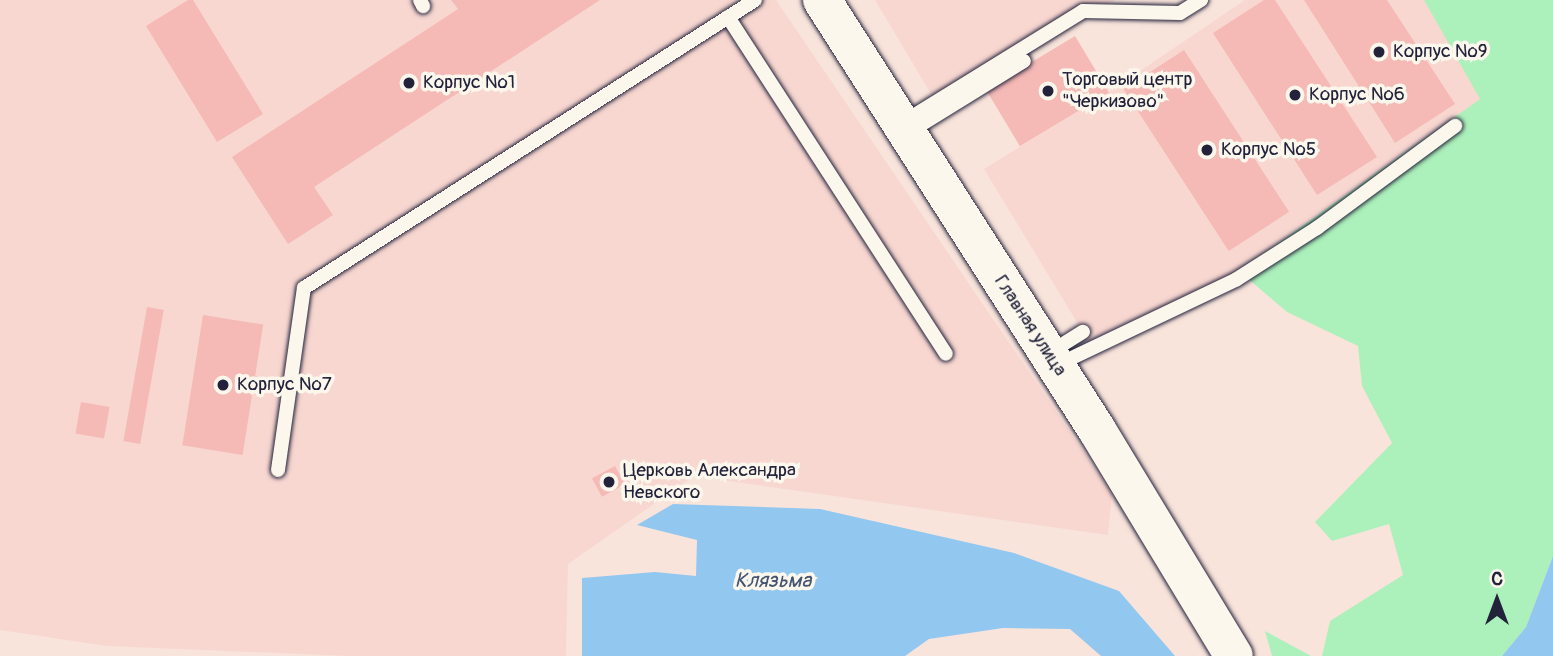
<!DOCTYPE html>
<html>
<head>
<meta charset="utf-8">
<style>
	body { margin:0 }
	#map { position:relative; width:1553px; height:656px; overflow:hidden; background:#f9e4dc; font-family:Pangolin,sans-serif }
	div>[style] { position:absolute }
	.built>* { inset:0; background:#f8d7d1 }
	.green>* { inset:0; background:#acf1bb }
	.water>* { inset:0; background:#92c7f0 }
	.building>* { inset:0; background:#f5b9b6; transform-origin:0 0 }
	.roads { filter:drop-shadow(0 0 2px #22223b) drop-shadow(0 0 2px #22223b) }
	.lane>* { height:14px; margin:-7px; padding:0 7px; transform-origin:7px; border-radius:7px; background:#fbf7ec }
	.secondary>* { height:38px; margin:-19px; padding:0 19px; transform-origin:19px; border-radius:19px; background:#fbf7ec }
	.dots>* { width:19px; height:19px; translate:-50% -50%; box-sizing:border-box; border:4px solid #fbf7ec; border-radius:50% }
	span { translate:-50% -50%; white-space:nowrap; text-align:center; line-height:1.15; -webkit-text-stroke:7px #fbf7ec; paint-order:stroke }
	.poi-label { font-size:19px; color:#22223b }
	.left { translate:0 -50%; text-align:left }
	.street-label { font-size:19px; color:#22223b }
	.water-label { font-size:21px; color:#445471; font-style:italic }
	.north { position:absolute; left:1462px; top:565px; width:70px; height:70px; -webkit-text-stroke:5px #fbf7ec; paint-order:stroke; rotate:0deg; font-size:19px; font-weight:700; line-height:28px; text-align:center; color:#22223b }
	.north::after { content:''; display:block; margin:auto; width:24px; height:32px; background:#22223b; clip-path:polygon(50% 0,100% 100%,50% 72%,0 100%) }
</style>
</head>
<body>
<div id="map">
	<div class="built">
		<div style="clip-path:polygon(0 0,776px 0,1112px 494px,1108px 535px,694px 476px,568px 564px,566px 656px,350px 656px,107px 646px,0 630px)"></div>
		<div style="clip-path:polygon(875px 0,1115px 0,940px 109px)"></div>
		<div style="clip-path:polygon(1245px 0,1424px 0,1481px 99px,1238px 271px,1089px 342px,984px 169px,1109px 92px)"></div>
	</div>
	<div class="green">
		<div style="clip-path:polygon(1424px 0,1553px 0,1553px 556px,1526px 627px,1502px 656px,1322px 656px,1330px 621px,1403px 575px,1389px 524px,1332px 541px,1315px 522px,1392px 443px,1362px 386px,1358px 346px,1287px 312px,1239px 271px,1480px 99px)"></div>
		<div style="clip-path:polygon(1265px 631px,1311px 656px,1272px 656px)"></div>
	</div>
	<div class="water">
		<div style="clip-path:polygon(673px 504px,820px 509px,1014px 553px,1119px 591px,1175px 656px,1101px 656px,1070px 629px,1003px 628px,929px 639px,905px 656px,582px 656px,582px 578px,655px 572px,696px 576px,697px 540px,637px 525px)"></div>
		<div style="clip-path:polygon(1553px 556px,1553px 656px,1502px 656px,1526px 627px)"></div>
	</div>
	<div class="building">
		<div style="clip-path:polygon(188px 0,193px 0,263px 114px,217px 142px,146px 26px)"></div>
		<div style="clip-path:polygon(451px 0,600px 0,314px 187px,333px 215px,288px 244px,232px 157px,458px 9px)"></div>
		<div style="clip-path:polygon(1264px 0,1275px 0,1377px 157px,1317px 195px,1213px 33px)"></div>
		<div style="clip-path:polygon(1304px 0,1387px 0,1455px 104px,1395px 143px)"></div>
		<div style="left:1075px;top:36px;width:66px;height:104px;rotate:59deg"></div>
		<div style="left:1184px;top:50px;width:193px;height:72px;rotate:57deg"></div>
		<div style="left:147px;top:307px;width:17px;height:136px;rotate:10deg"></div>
		<div style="left:203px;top:315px;width:61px;height:132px;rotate:9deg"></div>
		<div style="left:81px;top:402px;width:29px;height:32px;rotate:10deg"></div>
		<div style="left:615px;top:466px;width:21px;height:26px;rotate:62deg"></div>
	</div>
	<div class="roads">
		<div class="lane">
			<div style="left:420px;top:0;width:7px;rotate:63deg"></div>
			<div style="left:728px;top:17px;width:401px;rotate:57.1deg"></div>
			<div style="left:902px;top:123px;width:213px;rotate:-31.7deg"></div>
			<div style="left:1083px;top:11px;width:97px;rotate:1.2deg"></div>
			<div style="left:1180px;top:13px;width:25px;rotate:-32deg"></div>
			<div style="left:909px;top:132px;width:135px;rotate:-31.7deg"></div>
			<div style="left:1049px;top:353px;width:40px;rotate:-32deg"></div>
			<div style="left:1057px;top:365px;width:199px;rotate:-25.5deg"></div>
			<div style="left:1237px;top:279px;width:95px;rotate:-32.5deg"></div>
			<div style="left:1317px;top:228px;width:172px;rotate:-36.5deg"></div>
			<div style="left:278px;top:470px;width:184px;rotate:-81.9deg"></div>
			<div style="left:304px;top:288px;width:535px;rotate:-32.56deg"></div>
		</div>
		<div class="secondary">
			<div style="left:822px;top:0;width:510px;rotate:57.4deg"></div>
			<div style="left:1097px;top:430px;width:264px;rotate:58.8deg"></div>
		</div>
	</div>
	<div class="dots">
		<div style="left:1379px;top:52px;background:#22223b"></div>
		<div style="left:409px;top:83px;background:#22223b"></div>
		<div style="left:1048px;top:91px;background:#22223b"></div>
		<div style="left:1295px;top:95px;background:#22223b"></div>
		<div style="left:1207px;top:150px;background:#22223b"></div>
		<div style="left:223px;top:385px;background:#22223b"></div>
		<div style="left:609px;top:482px;background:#22223b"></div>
	</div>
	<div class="poi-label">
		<span class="left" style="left:1393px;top:52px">Корпус №9</span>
		<span class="left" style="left:1062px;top:91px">Торговый центр<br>"Черкизово"</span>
		<span class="left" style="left:423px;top:83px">Корпус №1</span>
		<span class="left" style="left:1309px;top:95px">Корпус №6</span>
		<span class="left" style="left:1221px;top:150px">Корпус №5</span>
		<span class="left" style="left:237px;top:385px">Корпус №7</span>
		<span class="left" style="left:623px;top:482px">Церковь Александра<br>Невского</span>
	</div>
	<div class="street-label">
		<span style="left:1030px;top:326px;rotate:57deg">Главная улица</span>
	</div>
	<div class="water-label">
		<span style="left:773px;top:581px">Клязьма</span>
	</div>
	<div class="north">С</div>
</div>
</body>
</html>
